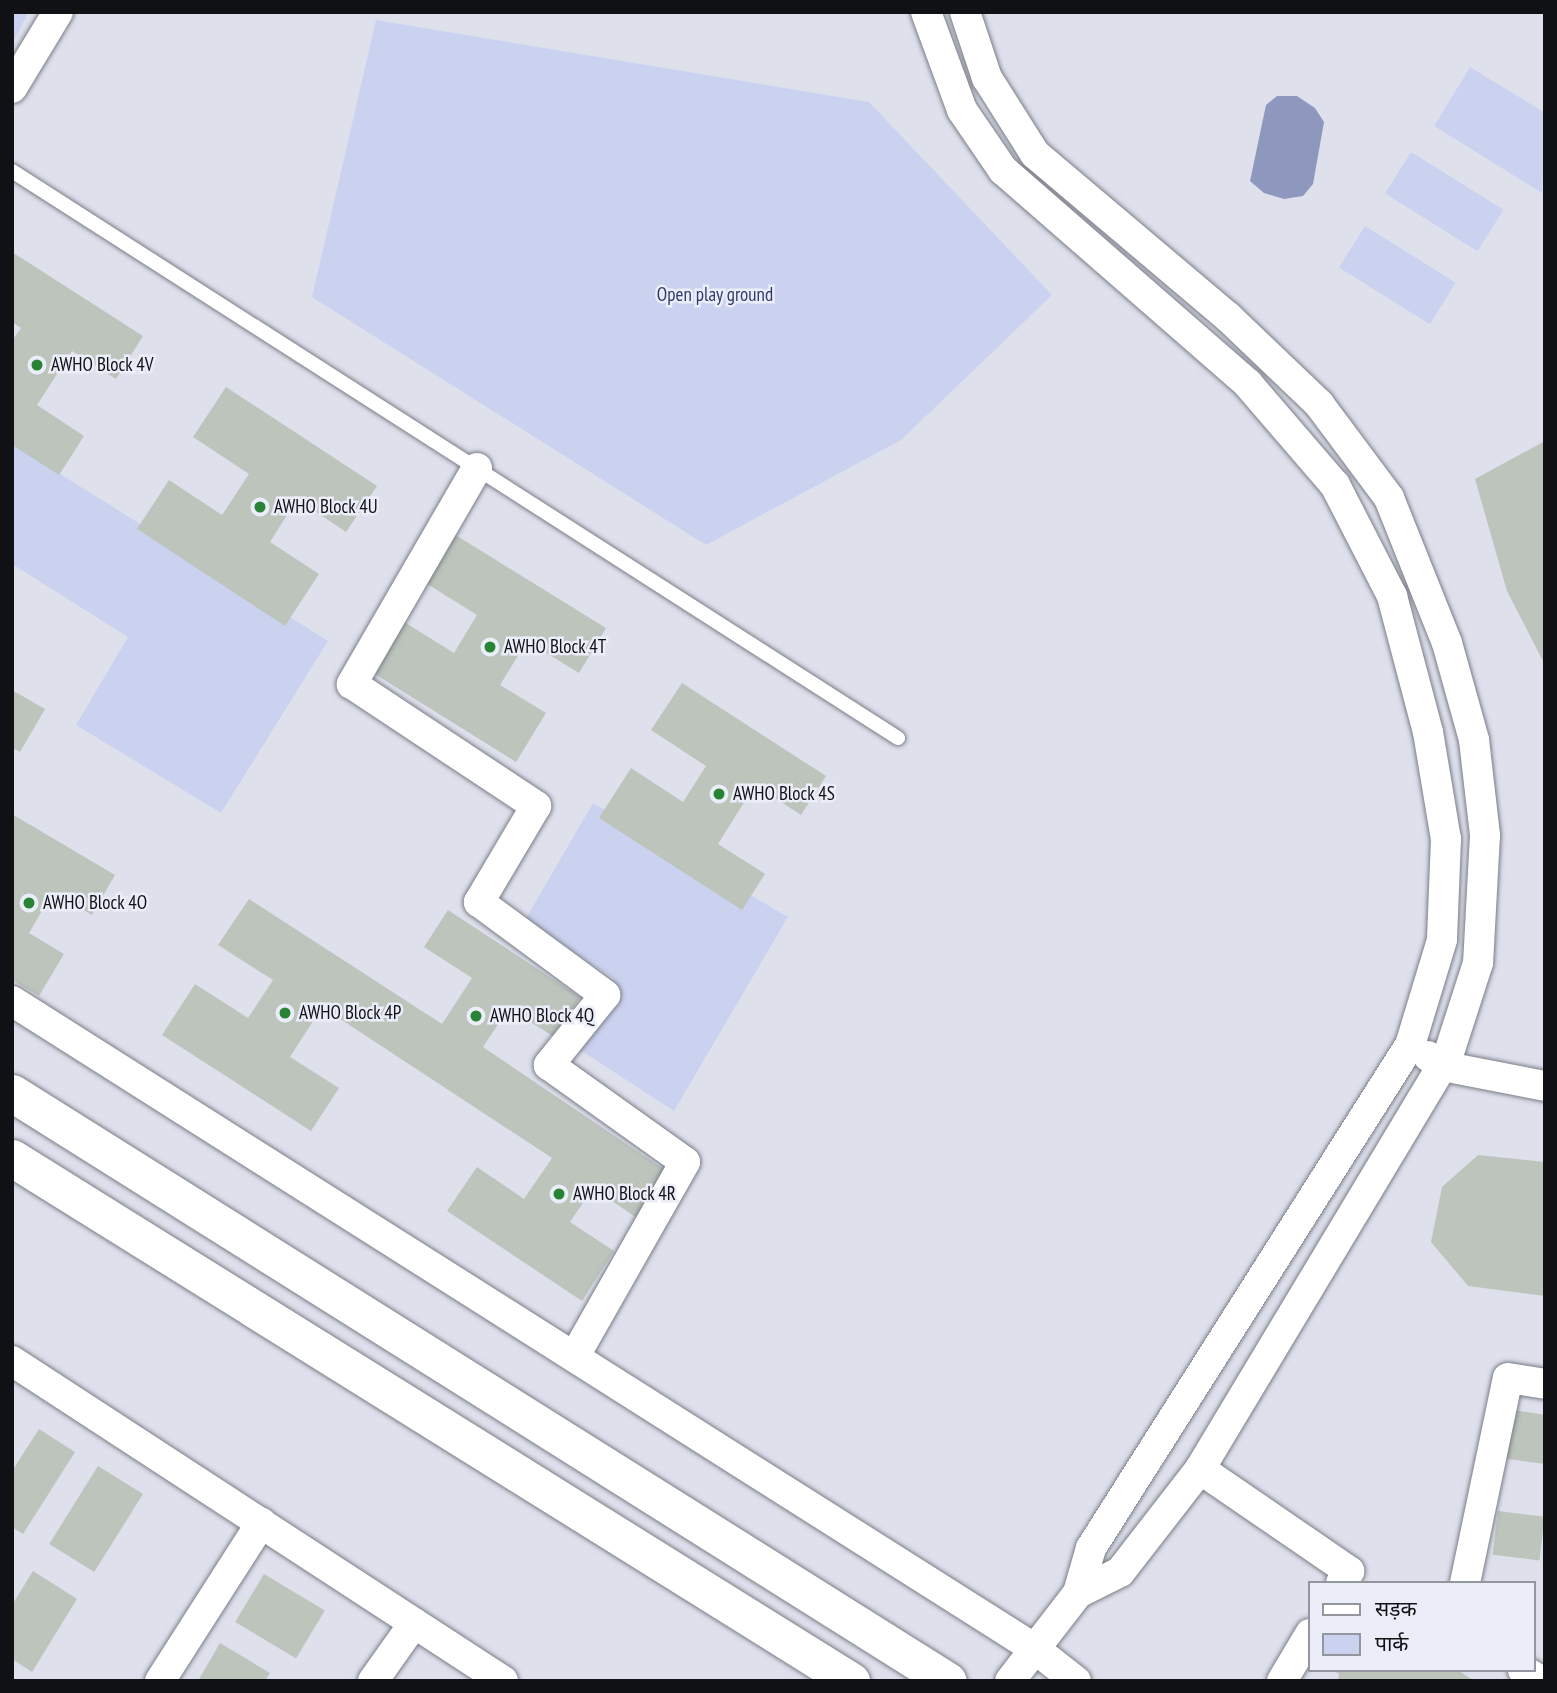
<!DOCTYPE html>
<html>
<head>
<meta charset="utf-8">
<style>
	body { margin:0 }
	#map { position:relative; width:1557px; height:1693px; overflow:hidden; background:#dee1ec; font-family:"PT Sans Narrow","Noto Sans Devanagari",sans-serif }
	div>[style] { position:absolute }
	.green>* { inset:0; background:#cbd2ef; transform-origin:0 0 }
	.water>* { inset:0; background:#8e98be }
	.building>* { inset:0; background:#bcc4bc; transform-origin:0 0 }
	.roads { filter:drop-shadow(0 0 2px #7a7d87) drop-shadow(0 0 2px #7a7d87) }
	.service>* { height:14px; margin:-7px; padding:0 7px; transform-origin:7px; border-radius:7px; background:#fff }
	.minor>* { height:30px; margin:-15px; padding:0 15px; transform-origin:15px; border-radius:15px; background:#fff }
	.tertiary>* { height:37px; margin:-18.5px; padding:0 18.5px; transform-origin:18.5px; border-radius:18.5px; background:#fff }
	.dots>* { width:19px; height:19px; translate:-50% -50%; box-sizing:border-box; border:4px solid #ebeef9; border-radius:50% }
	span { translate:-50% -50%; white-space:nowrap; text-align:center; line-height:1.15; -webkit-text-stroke:5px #ebeef9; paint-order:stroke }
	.park-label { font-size:19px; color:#30396c }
	.poi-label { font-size:19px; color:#101114 }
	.left { translate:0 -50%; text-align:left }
	.frame { position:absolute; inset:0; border:14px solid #101114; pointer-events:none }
	.legend { position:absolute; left:1308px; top:1581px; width:228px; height:91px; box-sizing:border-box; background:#ebeef9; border:2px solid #93969d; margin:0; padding:9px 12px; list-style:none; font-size:21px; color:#101114 }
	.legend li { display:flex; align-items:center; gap:14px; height:35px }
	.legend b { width:35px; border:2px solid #93969d }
</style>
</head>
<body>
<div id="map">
	<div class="green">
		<div style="clip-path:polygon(12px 12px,29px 12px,14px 40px,12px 39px)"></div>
		<div style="clip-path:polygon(376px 20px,869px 102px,1052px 295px,901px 440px,706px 545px,312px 297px)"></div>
		<div style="clip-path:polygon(1470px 67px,1545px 113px,1542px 193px,1434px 126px)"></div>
		<div style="left:1411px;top:152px;width:109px;height:49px;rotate:32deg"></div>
		<div style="left:1365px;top:226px;width:107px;height:49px;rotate:32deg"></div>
		<div style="clip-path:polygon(12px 444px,328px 641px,221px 813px,76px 725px,128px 637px,12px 564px)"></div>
		<div style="clip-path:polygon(593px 803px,788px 917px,674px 1111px,574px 1046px,615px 979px,525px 920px)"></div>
	</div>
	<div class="water">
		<div style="clip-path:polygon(1277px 96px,1297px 96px,1315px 108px,1324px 122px,1313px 184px,1303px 196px,1284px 199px,1264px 193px,1250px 181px,1266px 105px)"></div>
	</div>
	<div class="building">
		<div style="clip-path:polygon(12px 252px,143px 336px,116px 379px,72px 351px,37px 405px,84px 436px,59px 475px,12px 445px,12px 341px,21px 328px,12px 322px)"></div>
		<div style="clip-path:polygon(226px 387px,377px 486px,346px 532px,297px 499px,270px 542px,319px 574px,285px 626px,137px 529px,169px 480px,222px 515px,249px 474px,193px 437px)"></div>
		<div style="clip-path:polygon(1545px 441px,1545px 665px,1507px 591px,1475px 479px)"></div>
		<div style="clip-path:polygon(454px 534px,606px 628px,579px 673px,527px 641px,500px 685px,546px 713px,516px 762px,370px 671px,401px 620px,454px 653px,477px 615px,424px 582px)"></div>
		<div style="clip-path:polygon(682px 683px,826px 776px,801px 815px,755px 785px,718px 844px,765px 874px,742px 910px,599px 818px,631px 768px,683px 802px,706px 766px,651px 730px)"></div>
		<div style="clip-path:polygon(12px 690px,45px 709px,20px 752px,12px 748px)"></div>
		<div style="clip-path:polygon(12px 814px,115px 875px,92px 915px,53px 892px,29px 933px,64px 954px,39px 996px,12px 980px)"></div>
		<div style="clip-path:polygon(249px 899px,442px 1024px,472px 978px,424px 947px,448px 910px,580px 997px,554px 1037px,509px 1008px,483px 1047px,668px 1172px,637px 1218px,593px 1188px,570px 1222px,614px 1251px,582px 1301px,447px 1211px,477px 1167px,524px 1199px,552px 1158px,322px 1007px,290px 1057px,339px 1088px,311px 1131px,162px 1035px,195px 984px,248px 1018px,273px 980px,218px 945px)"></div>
		<div style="clip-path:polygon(1478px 1155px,1545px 1162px,1545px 1296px,1468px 1286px,1431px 1242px,1442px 1187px)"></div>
		<div style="clip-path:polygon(1508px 1409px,1545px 1415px,1545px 1464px,1501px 1458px)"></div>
		<div style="clip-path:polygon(39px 1429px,75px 1452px,23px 1534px,12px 1527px,12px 1471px)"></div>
		<div style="left:98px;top:1466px;width:53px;height:92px;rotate:32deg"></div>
		<div style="left:1498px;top:1511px;width:47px;height:44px;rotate:7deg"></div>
		<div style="clip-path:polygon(33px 1571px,77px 1599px,32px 1672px,12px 1659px,12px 1605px)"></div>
		<div style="left:264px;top:1574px;width:71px;height:56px;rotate:31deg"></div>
		<div style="clip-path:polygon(220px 1643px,270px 1673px,265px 1681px,198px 1681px)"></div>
		<div style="clip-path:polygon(1333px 1670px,1458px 1670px,1474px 1681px,1338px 1681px,1339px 1674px)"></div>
	</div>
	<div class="roads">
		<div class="service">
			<div style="left:12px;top:171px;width:1052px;rotate:32.62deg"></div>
		</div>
		<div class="minor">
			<div style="left:926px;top:12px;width:104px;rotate:69.8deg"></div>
			<div style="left:962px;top:110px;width:73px;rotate:55.7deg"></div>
			<div style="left:1003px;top:170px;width:325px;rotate:41.1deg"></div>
			<div style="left:1248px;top:384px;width:133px;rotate:49.3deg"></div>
			<div style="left:1335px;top:485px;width:125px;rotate:62.8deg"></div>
			<div style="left:1392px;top:596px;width:141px;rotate:75.2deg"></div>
			<div style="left:1428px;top:732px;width:109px;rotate:80.5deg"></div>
			<div style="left:1446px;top:839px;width:101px;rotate:92.3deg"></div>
			<div style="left:1442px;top:940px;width:110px;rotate:106.9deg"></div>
			<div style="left:1410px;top:1045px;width:596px;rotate:122.38deg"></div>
			<div style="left:1091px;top:1548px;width:47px;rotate:106.1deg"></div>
			<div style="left:1078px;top:1593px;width:111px;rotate:127.7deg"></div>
			<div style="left:965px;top:12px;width:70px;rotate:71.6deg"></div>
			<div style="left:987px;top:78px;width:90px;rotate:57.7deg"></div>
			<div style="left:1035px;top:154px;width:253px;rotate:40.2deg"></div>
			<div style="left:1228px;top:317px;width:126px;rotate:43.7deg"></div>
			<div style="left:1319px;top:404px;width:117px;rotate:53.3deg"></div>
			<div style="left:1389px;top:498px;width:156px;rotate:68.2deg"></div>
			<div style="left:1447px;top:643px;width:101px;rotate:74.4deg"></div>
			<div style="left:1474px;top:740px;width:96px;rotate:83.4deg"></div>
			<div style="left:1485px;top:835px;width:128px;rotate:93.1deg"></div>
			<div style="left:1478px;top:963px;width:98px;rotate:107.9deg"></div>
			<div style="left:1448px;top:1056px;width:482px;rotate:121deg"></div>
			<div style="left:1200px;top:1469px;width:130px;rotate:127.8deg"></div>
			<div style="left:1120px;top:1572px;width:47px;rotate:153.4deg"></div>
			<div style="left:12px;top:88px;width:89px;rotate:-58.8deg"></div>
			<div style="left:477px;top:468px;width:250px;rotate:120.1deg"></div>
			<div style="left:352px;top:684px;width:221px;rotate:33.5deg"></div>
			<div style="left:536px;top:806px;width:112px;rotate:120.7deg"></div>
			<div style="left:479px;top:902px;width:157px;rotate:36.4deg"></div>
			<div style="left:605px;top:995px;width:90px;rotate:128.7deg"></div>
			<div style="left:549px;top:1065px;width:167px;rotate:35.5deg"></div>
			<div style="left:685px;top:1162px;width:224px;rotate:119.6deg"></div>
			<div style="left:12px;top:1001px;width:1211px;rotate:32.35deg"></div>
			<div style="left:1035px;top:1649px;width:52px;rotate:38deg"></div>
			<div style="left:1428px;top:1056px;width:17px;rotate:36deg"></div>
			<div style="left:1442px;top:1066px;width:105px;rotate:11deg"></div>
			<div style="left:12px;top:1361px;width:586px;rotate:33.09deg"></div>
			<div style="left:1200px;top:1469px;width:181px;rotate:34.4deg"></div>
			<div style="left:1349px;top:1571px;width:14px;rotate:124deg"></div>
			<div style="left:1465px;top:1583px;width:209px;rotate:-78.2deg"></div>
			<div style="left:1508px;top:1378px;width:37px;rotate:9deg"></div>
			<div style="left:1523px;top:1670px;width:21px;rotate:31deg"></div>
			<div style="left:160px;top:1681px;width:188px;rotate:-57.4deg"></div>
			<div style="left:373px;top:1681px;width:71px;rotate:-54.7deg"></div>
			<div style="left:1282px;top:1681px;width:55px;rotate:-59.2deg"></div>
		</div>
		<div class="tertiary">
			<div style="left:12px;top:1093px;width:1105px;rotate:32.14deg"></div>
			<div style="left:12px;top:1158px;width:989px;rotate:31.94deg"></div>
		</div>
	</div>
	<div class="dots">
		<div style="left:37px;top:365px;background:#298334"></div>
		<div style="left:260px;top:507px;background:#298334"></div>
		<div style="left:490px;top:647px;background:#298334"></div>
		<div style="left:719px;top:794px;background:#298334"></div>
		<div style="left:29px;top:903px;background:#298334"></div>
		<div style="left:285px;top:1013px;background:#298334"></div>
		<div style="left:476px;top:1016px;background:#298334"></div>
		<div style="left:559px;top:1194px;background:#298334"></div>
	</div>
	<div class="park-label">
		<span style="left:715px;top:295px">Open play ground</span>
	</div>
	<div class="poi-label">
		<span class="left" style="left:51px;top:365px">AWHO Block 4V</span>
		<span class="left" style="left:274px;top:507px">AWHO Block 4U</span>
		<span class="left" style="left:504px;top:647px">AWHO Block 4T</span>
		<span class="left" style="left:733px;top:794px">AWHO Block 4S</span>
		<span class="left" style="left:43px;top:903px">AWHO Block 4O</span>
		<span class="left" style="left:299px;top:1013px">AWHO Block 4P</span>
		<span class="left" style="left:490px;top:1016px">AWHO Block 4Q</span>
		<span class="left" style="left:573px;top:1194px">AWHO Block 4R</span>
	</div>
	<div class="frame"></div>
	<ul class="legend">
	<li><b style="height:9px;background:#fff"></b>सड़क</li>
	<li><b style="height:19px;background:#cbd2ef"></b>पार्क</li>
	</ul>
</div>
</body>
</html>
